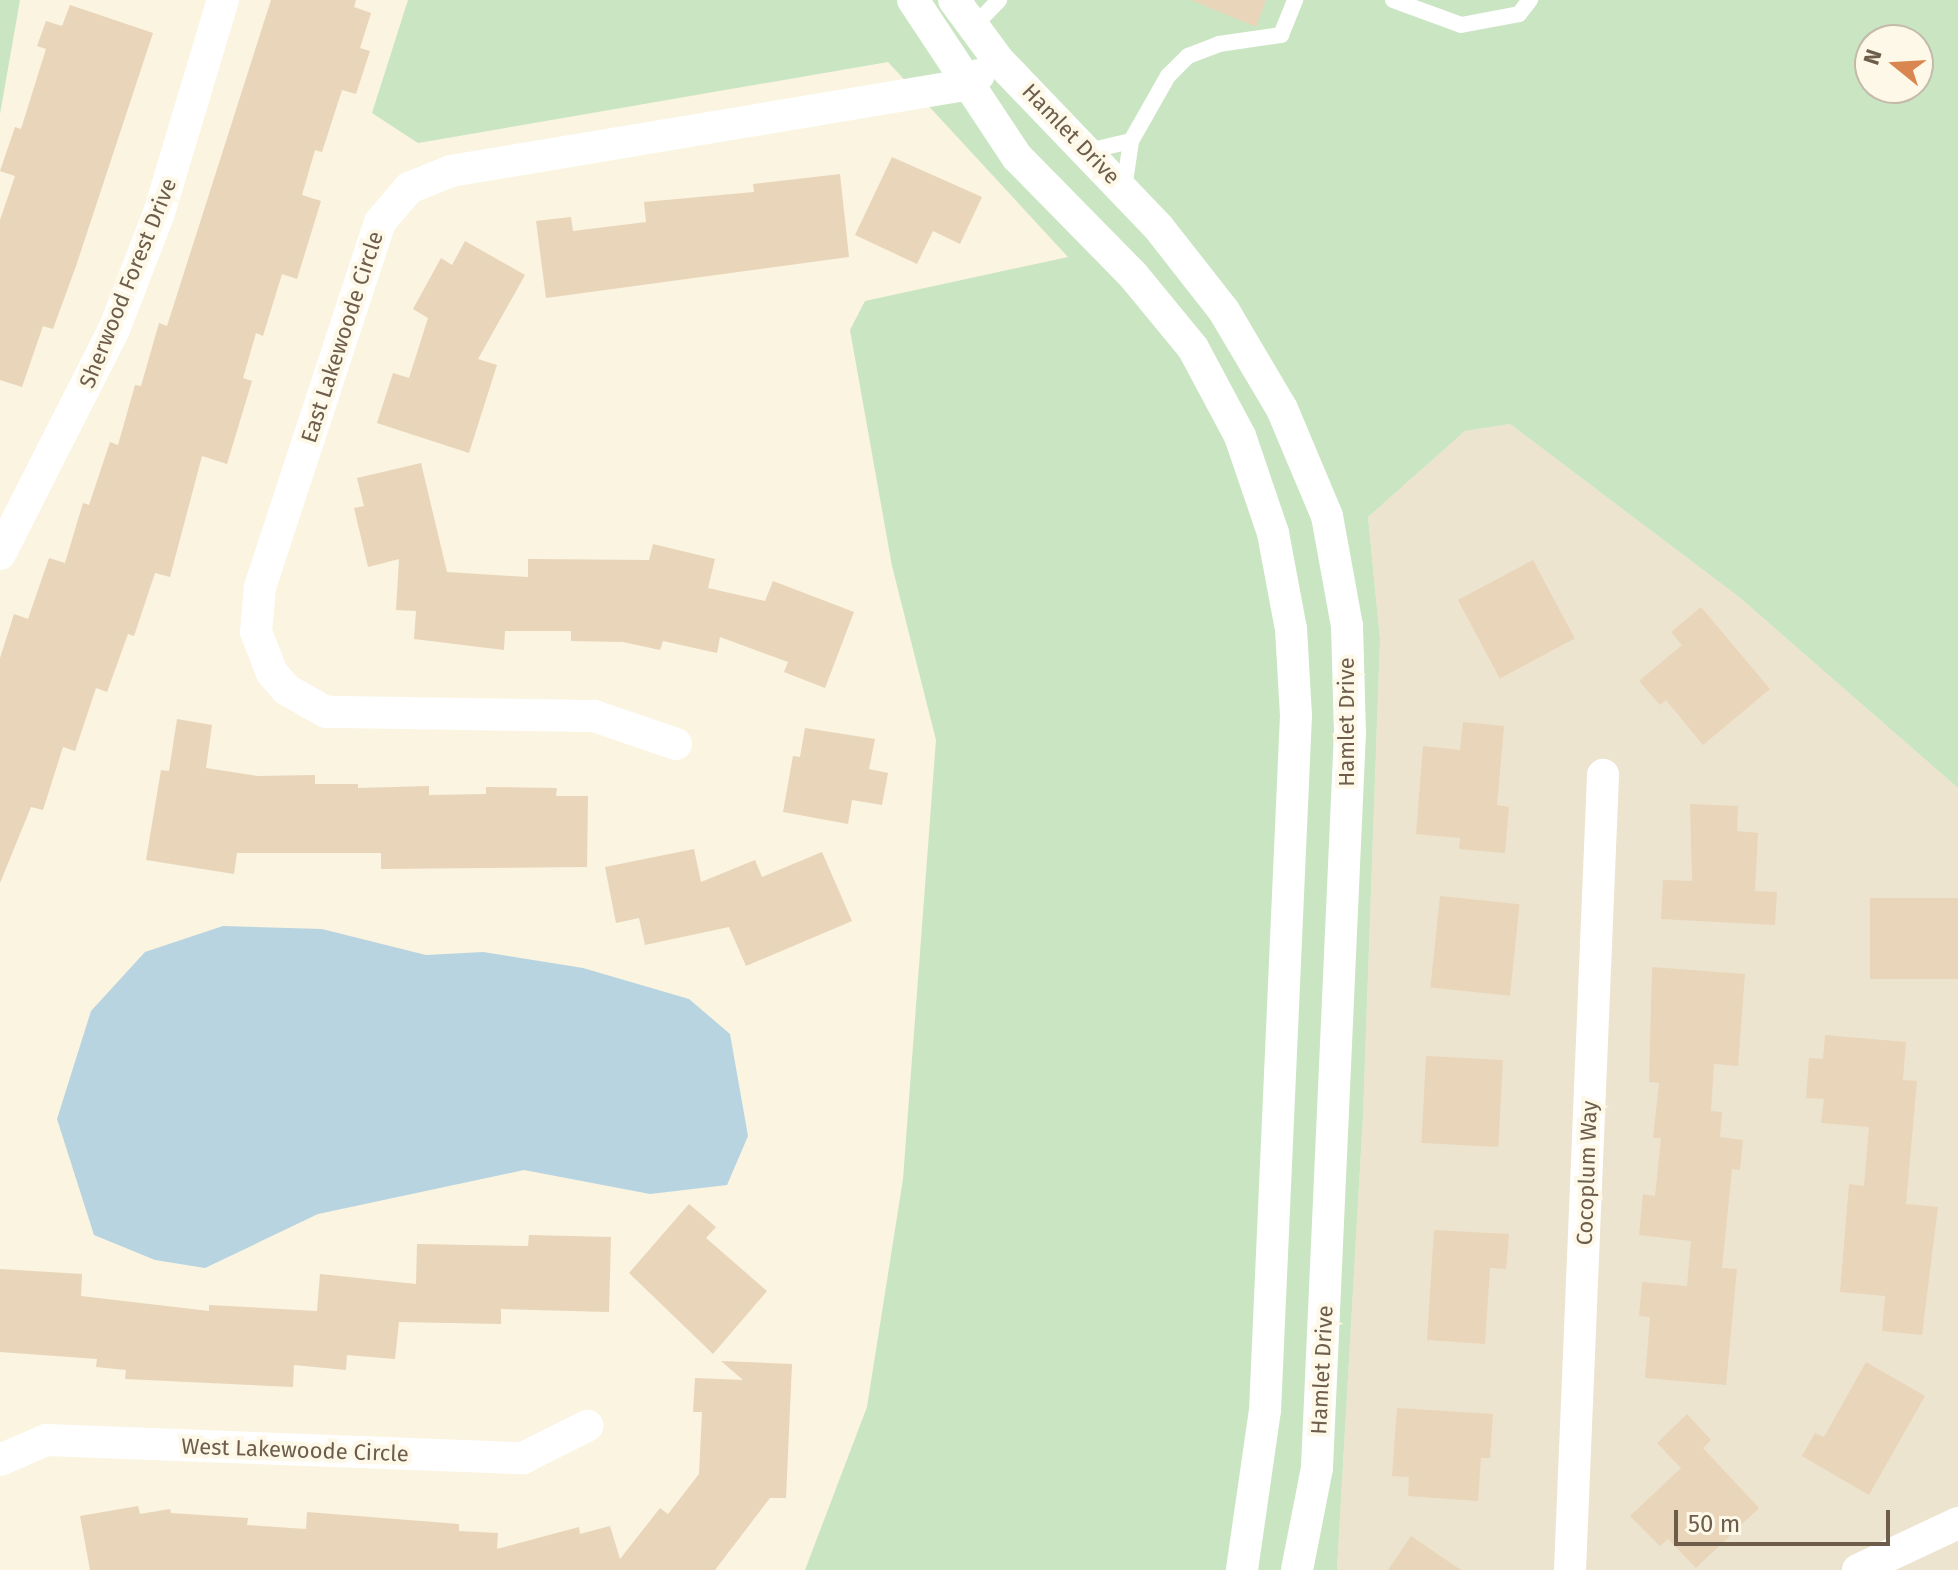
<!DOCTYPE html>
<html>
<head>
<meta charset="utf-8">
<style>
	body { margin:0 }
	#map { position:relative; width:1958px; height:1570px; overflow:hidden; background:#faf4e1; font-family:"Fira Sans",sans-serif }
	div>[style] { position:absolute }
	.residential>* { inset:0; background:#ede4cf }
	.green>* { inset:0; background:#cae5c2 }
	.water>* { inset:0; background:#b8d4e1 }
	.building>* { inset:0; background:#e9d5ba; transform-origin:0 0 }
	.lane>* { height:16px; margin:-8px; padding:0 8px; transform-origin:8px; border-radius:8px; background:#fff }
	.street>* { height:32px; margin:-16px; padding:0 16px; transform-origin:16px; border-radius:16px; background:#fff }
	span { translate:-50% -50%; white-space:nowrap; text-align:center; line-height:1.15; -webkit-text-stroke:8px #fdf8e7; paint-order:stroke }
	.street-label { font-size:22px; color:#6e5d4b }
	.north { position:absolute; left:1854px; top:24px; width:80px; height:80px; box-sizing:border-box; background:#fdf8e7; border:2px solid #c4baa9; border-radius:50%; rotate:288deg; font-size:22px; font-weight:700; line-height:32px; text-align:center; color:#6e5d4b }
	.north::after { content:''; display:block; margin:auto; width:28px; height:36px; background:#d98651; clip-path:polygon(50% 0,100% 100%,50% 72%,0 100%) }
	.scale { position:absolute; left:1674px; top:1510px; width:216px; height:36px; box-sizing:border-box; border:4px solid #6e5d4b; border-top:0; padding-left:10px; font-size:24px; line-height:28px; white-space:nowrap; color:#6e5d4b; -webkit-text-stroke:6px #fdf8e7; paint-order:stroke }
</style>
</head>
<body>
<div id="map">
	<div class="residential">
		<div style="clip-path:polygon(1510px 424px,1739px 597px,1958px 788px,1958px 1570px,1337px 1570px,1363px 1116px,1380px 639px,1368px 517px,1465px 431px)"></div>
	</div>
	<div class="green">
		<div style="clip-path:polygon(0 0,20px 0,0 114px)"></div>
		<div style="clip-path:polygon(evenodd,408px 0,1958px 0,1958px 788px,1739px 597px,1510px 424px,1465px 431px,1368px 517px,1380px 639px,1363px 1116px,1337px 1570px,805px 1570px,867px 1407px,903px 1179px,936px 740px,892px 566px,850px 330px,865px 301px,1068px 257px,888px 62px,418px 143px,372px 113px,408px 0,1870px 40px,1918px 40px,1918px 88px,1870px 88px,1870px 40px)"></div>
	</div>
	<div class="water">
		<div style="clip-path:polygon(223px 926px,322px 929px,426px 955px,483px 952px,583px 968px,689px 999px,730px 1034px,748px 1136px,727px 1185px,650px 1194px,524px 1170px,318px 1214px,205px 1268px,155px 1260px,94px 1235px,57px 1119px,91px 1011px,145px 952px)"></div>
	</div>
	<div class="building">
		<div style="clip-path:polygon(271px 0,356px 0,354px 7px,371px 13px,360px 48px,370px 51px,356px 94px,342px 90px,322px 152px,315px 150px,302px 195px,321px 201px,297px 279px,282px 274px,263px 336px,256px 333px,243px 378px,252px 381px,227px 464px,202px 456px,170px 577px,155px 573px,134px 636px,128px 634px,107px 692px,96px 688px,75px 751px,63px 747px,43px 810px,31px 807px,0 883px,0 658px,14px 614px,28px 619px,49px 558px,65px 563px,83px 503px,89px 505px,110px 442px,118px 445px,135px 385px,141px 386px,159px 323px,167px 326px)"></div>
		<div style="clip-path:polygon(1191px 0,1266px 0,1256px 27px)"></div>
		<div style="clip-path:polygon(70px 5px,153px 33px,76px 266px,53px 329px,43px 326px,22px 387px,0 380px,0 220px,15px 176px,0 171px,15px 127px,21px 129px,46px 49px,37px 46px,46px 21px,62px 26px)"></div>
		<div style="clip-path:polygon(892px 157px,982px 197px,960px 244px,933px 231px,917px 264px,855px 235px)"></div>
		<div style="clip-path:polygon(840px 174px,849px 257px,546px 298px,536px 221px,571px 217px,573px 231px,646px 222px,644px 202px,754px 192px,753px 184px)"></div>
		<div style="clip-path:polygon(465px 241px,525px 275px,478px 359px,497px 365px,469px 453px,377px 423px,393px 373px,409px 378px,428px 318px,413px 309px,441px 258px,452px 265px)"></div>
		<div style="clip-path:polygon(421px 463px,447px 572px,528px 577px,528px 559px,649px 560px,653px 544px,715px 559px,708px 588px,765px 601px,773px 581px,854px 612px,825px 688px,784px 672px,788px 662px,720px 637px,717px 653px,663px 641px,660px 650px,623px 642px,571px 641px,571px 631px,505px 631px,504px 650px,414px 639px,416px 611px,396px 610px,399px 559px,368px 567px,354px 508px,364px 506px,357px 478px)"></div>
		<div style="left:1533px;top:560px;width:89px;height:85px;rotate:62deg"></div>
		<div style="clip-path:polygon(1701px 607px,1770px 689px,1703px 745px,1666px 700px,1660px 705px,1639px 681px,1682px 645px,1671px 632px)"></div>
		<div style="clip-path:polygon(177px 719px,212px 725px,206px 768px,257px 776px,315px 775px,315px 784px,358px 784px,358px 788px,429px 786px,429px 795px,486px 794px,486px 787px,557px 788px,556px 796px,588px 796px,587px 867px,381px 869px,381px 853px,237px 853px,234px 874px,146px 860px,161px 770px,169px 771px)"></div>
		<div style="clip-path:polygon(1463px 722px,1504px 726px,1497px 805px,1509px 807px,1505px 853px,1459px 849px,1460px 838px,1416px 834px,1423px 746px,1460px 750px)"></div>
		<div style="clip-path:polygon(805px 728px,875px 739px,869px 769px,888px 773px,882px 805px,852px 800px,848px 824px,783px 812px,793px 756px,800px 757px)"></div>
		<div style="clip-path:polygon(1690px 804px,1738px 806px,1737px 831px,1758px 833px,1755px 891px,1777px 892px,1775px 925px,1661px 919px,1663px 880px,1692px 881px)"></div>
		<div style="clip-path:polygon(694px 849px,701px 882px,755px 860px,762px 877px,822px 852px,852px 921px,746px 966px,729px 927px,645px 945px,639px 918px,616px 923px,605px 867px)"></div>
		<div style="left:1440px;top:896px;width:80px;height:92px;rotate:6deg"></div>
		<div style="left:1958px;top:898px;width:81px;height:88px;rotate:90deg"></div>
		<div style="clip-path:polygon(1652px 967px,1745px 974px,1738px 1066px,1714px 1064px,1711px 1111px,1722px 1112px,1720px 1137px,1743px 1140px,1740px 1170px,1732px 1169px,1722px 1268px,1737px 1269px,1726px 1385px,1645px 1378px,1650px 1317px,1639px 1316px,1642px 1282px,1687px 1286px,1691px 1241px,1639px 1235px,1643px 1194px,1655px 1196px,1661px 1138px,1653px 1138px,1659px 1083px,1649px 1082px)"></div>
		<div style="clip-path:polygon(1825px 1035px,1906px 1042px,1903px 1080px,1917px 1081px,1906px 1204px,1938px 1207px,1922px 1335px,1882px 1331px,1885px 1296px,1840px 1292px,1849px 1184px,1864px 1186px,1869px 1127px,1821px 1123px,1824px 1099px,1806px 1098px,1809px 1058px,1823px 1059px)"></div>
		<div style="left:1426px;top:1056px;width:77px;height:87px;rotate:3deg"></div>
		<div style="clip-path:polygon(689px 1204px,716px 1227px,706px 1238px,767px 1291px,713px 1354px,629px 1273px)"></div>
		<div style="clip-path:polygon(1434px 1230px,1509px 1234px,1506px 1269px,1490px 1268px,1485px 1344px,1427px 1340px)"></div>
		<div style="clip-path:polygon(529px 1235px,611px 1237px,609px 1312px,501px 1309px,501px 1324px,399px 1322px,395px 1359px,347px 1355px,346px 1370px,294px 1365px,293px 1387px,125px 1379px,126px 1370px,96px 1367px,97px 1359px,0 1352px,0 1269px,82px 1274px,81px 1296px,209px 1311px,209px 1305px,317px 1311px,320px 1274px,416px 1284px,417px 1244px,528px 1246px)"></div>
		<div style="clip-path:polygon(721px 1361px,792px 1364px,786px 1498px,770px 1498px,715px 1570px,90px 1570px,80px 1516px,138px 1506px,140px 1514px,170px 1509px,171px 1513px,248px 1518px,247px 1525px,306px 1529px,307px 1512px,459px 1524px,459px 1531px,498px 1533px,497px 1549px,579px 1527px,580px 1534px,610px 1526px,620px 1559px,660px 1508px,668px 1514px,699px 1474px,702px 1412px,693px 1412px,695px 1378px,743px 1380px)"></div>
		<div style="clip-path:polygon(1866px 1362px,1925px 1396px,1869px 1495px,1802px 1456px,1815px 1433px,1824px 1437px)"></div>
		<div style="clip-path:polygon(1397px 1408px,1493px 1414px,1490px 1458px,1481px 1458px,1478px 1501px,1408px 1496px,1409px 1477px,1392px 1476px)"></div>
		<div style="clip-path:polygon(1687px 1414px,1711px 1440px,1703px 1448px,1759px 1508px,1696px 1568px,1668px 1539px,1660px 1546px,1630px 1516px,1681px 1468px,1657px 1443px)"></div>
		<div style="clip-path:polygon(1411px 1536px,1461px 1570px,1388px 1570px)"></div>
	</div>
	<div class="lane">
		<div style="left:1393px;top:0;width:72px;rotate:20.2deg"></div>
		<div style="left:1461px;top:25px;width:59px;rotate:-10.7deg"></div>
		<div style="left:1519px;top:14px;width:18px;rotate:-52deg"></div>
		<div style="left:974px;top:26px;width:36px;rotate:-46deg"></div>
		<div style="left:1131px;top:141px;width:75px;rotate:-60.4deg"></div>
		<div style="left:1168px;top:76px;width:28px;rotate:-45deg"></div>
		<div style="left:1188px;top:56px;width:33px;rotate:-21deg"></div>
		<div style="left:1219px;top:44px;width:63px;rotate:-8.3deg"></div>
		<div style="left:1281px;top:35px;width:38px;rotate:-68deg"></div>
		<div style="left:1088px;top:151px;width:44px;rotate:-13.1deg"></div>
		<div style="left:1131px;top:141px;width:49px;rotate:98.3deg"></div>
	</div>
	<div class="street">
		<div style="left:913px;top:0;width:188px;rotate:56.5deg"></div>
		<div style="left:1017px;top:157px;width:165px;rotate:45.5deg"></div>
		<div style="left:1133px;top:275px;width:94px;rotate:50.6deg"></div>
		<div style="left:1193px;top:348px;width:100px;rotate:61.9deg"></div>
		<div style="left:1240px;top:436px;width:102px;rotate:71.2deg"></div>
		<div style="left:1273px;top:533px;width:98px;rotate:79.4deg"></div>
		<div style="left:1291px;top:629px;width:86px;rotate:86.7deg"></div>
		<div style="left:1296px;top:715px;width:696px;rotate:92.55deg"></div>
		<div style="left:1265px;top:1410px;width:162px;rotate:98.2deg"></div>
		<div style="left:954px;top:0;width:76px;rotate:53.6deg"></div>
		<div style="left:999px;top:61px;width:231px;rotate:46.2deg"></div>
		<div style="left:1159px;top:228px;width:105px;rotate:51.9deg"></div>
		<div style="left:1224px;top:311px;width:114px;rotate:59.4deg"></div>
		<div style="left:1282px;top:409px;width:116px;rotate:67.2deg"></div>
		<div style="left:1327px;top:516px;width:112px;rotate:79.7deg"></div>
		<div style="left:1347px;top:626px;width:106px;rotate:88.4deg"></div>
		<div style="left:1350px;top:732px;width:737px;rotate:92.57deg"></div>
		<div style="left:1317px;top:1468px;width:104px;rotate:101.1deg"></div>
		<div style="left:0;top:554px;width:254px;rotate:-63.1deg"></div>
		<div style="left:115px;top:327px;width:122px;rotate:-68.9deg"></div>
		<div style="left:159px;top:213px;width:222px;rotate:-73.3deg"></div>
		<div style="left:676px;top:744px;width:87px;rotate:-161.1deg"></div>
		<div style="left:594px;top:716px;width:268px;rotate:-179.1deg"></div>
		<div style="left:326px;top:712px;width:45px;rotate:-150.6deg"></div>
		<div style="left:287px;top:690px;width:23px;rotate:-131deg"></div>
		<div style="left:272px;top:673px;width:44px;rotate:-111.3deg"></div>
		<div style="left:256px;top:632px;width:45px;rotate:-84.9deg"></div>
		<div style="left:260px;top:587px;width:384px;rotate:-71.8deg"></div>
		<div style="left:380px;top:222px;width:45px;rotate:-49.5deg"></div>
		<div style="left:409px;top:188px;width:45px;rotate:-22deg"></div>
		<div style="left:451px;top:171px;width:521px;rotate:-9.5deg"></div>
		<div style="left:965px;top:85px;width:17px;rotate:-36deg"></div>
		<div style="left:0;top:1460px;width:50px;rotate:-23.5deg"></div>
		<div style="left:46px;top:1440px;width:477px;rotate:2.2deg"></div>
		<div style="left:523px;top:1458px;width:72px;rotate:-26.6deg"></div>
		<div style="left:1570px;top:1570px;width:796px;rotate:-87.62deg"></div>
		<div style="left:1858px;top:1570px;width:110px;rotate:-25.2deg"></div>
	</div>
	<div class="street-label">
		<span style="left:1071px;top:134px;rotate:46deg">Hamlet Drive</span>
		<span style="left:128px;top:283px;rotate:-68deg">Sherwood Forest Drive</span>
		<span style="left:342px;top:337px;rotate:-72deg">East Lakewoode Circle</span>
		<span style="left:1347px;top:722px;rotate:-90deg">Hamlet Drive</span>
		<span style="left:1587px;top:1173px;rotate:-88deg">Cocoplum Way</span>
		<span style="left:1322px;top:1370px;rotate:-87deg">Hamlet Drive</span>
		<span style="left:295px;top:1450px;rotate:2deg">West Lakewoode Circle</span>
	</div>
	<div class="north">N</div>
	<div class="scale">50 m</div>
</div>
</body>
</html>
